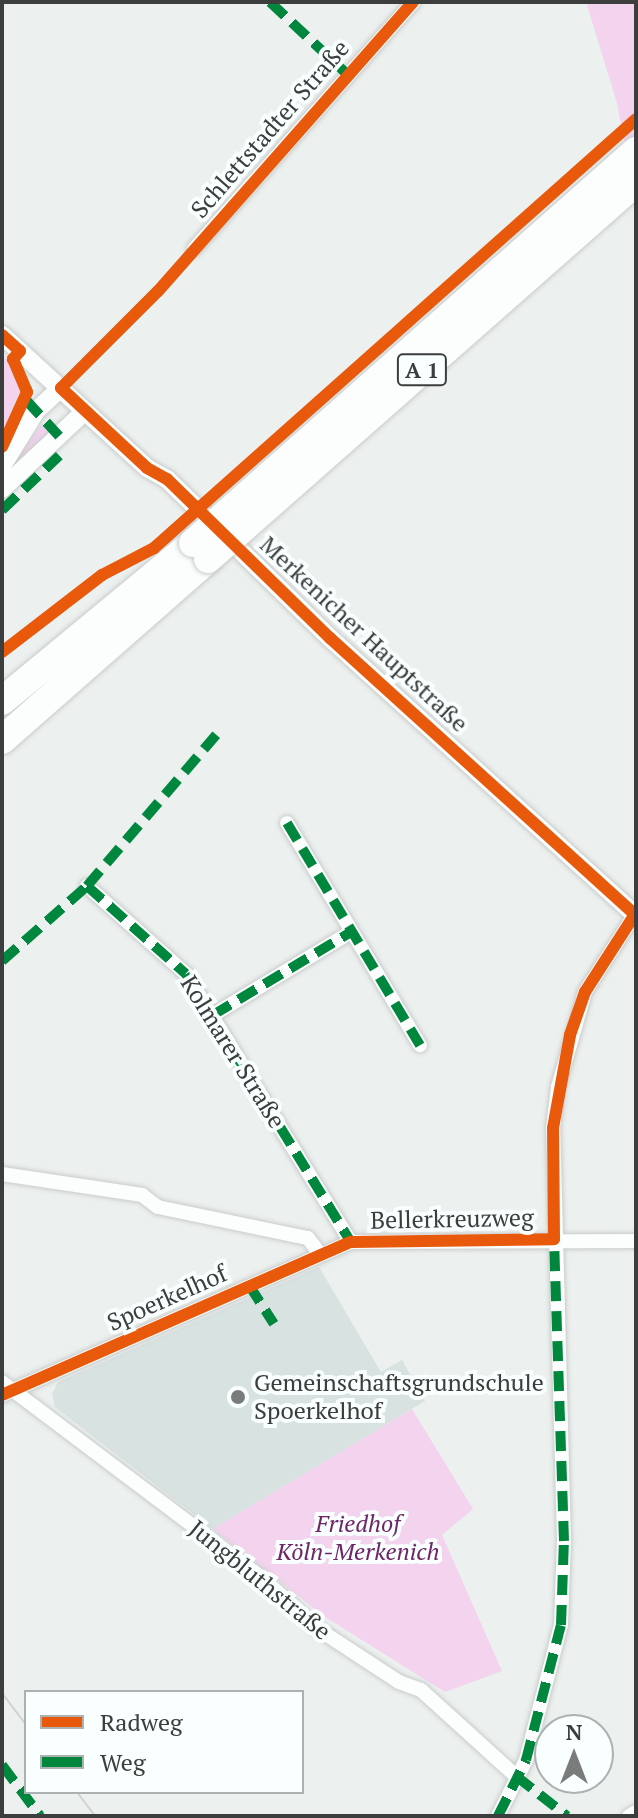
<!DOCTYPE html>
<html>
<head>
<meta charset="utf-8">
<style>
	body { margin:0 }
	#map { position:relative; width:638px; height:1818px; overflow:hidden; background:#ecf0ef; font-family:"PT Serif",serif }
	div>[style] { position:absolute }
	.built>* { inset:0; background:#d8e2e1 }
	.green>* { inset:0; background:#f3d3ee }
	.roads { filter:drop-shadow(0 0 2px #c9cccb) drop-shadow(0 0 2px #c9cccb) }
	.minor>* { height:14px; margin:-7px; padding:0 7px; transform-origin:7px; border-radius:7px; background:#fcfdfd }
	.tertiary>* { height:18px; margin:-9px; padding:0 9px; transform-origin:9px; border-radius:9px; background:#fcfdfd }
	.motorway>* { height:28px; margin:-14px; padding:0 14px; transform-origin:14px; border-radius:14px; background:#fcfdfd }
	.tram>* { height:2px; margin:-1px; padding:0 1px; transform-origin:1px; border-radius:1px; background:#d1d2d2 }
	.bridges { filter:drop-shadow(0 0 2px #c9cccb) drop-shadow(0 0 2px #c9cccb) }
	.motorway-bridge>* { height:28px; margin:-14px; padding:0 14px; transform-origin:14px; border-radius:14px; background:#fcfdfd }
	.quiet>* { height:10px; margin-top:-5px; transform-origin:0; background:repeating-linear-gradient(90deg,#00873e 0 20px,transparent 0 30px) }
	.cycleway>* { height:12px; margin:-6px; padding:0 6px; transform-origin:6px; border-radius:6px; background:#e8590c }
	.dots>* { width:22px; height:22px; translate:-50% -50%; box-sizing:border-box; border:4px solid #f8fffe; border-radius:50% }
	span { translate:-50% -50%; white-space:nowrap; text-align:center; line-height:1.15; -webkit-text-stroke:8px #f8fffe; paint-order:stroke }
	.shield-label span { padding:2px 6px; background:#f8fffe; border:2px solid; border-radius:6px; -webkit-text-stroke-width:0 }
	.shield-label { font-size:22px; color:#3b3e3d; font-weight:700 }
	.street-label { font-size:24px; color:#3b3e3d }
	.poi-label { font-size:24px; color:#3b3e3d }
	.left { translate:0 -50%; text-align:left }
	.park-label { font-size:24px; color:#6f2666; font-style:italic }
	.frame { position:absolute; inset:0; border:4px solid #3b3e3d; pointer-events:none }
	.legend { position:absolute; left:24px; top:1690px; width:280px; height:104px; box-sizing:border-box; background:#f8fffe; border:2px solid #acb2b1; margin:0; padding:10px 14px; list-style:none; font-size:24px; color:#3b3e3d }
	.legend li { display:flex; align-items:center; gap:16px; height:40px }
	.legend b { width:40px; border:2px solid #acb2b1 }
	.north { position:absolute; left:534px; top:1714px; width:80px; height:80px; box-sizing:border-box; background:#f8fffe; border:2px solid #acb2b1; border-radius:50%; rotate:0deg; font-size:22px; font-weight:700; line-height:32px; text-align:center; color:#3b3e3d }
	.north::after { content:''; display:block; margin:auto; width:28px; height:36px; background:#797c7b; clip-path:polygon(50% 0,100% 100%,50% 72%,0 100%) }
</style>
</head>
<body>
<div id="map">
	<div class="built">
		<div style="clip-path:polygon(319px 1267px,381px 1372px,402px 1360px,425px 1401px,213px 1529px,55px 1407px,52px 1394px,58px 1382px)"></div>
	</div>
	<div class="green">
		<div style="clip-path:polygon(586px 2px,636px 2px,636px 202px,617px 103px)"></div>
		<div style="clip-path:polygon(2px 353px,23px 385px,2px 432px)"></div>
		<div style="clip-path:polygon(42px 424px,51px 432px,12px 466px,13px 462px)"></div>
		<div style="clip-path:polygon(412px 1409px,473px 1509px,442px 1535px,502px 1671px,445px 1692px,325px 1617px,213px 1529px)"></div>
	</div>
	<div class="roads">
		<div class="minor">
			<div style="left:194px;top:249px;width:330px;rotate:-48.4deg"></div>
			<div style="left:287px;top:823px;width:259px;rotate:59.1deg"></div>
			<div style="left:87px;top:886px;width:132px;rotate:41.6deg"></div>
			<div style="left:186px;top:974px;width:315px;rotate:58.4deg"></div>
			<div style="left:213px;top:1015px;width:161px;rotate:-31deg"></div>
			<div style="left:2px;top:1174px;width:142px;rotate:8.5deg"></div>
			<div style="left:142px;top:1195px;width:20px;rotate:37deg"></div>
			<div style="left:158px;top:1207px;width:153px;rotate:11.7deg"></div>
			<div style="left:308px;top:1238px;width:20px;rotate:53deg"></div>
			<div style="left:2px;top:1382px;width:324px;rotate:37deg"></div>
			<div style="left:261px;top:1577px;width:77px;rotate:42.4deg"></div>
			<div style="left:318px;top:1629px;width:97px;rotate:33.2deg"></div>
			<div style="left:399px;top:1682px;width:23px;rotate:20deg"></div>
			<div style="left:421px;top:1690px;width:128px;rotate:42.2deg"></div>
			<div style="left:2px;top:1395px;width:381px;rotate:-23.7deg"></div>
			<div style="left:351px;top:1242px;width:285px;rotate:-0.2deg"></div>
			<div style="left:498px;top:1816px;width:63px;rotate:-63.4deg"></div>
			<div style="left:526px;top:1760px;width:139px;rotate:-75.5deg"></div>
			<div style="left:561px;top:1625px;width:84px;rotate:-88deg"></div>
			<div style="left:564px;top:1541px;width:413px;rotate:-91.5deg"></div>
			<div style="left:553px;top:1128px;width:41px;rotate:-83deg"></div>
			<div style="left:558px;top:1087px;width:99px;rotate:-74.1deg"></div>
			<div style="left:585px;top:992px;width:93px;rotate:-57.3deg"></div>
			<div style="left:629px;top:1816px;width:8px;rotate:-30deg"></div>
		</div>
		<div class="tertiary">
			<div style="left:2px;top:335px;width:197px;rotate:42.5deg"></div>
			<div style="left:147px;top:468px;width:23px;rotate:29deg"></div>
			<div style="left:167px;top:479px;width:228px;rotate:44.3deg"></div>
			<div style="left:330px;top:638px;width:413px;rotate:42.2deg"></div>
			<div style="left:2px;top:466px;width:65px;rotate:-58.3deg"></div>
			<div style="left:36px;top:411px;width:34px;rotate:-43deg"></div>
			<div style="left:2px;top:489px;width:114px;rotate:-43.2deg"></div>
		</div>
		<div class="motorway">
			<div style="left:2px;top:701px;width:248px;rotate:-39.6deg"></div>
			<div style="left:2px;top:740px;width:274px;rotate:-41.3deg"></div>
		</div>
	</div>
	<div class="tram">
		<div style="left:2px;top:1693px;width:40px;rotate:53deg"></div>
		<div style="left:77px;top:1792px;width:30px;rotate:53deg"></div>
	</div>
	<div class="bridges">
		<div class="motorway-bridge">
			<div style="left:193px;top:543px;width:592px;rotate:-41.5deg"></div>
			<div style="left:208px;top:559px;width:570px;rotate:-41.37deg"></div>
		</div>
	</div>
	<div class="quiet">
		<div style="left:270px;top:2px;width:105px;rotate:43.1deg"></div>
		<div style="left:26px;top:400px;width:49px;rotate:47.5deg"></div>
		<div style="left:2px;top:510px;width:79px;rotate:-43.5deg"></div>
		<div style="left:287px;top:823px;width:259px;rotate:59.1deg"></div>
		<div style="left:87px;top:886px;width:132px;rotate:41.6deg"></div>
		<div style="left:186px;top:974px;width:315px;rotate:58.4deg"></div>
		<div style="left:2px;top:961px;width:113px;rotate:-41.4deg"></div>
		<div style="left:87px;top:886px;width:199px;rotate:-49.5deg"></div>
		<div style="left:213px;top:1015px;width:161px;rotate:-31deg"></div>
		<div style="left:249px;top:1285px;width:46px;rotate:57.3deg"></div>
		<div style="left:2px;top:1765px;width:64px;rotate:53.3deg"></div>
		<div style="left:516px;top:1776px;width:65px;rotate:38.1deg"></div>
		<div style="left:498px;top:1816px;width:63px;rotate:-63.4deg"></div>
		<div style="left:526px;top:1760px;width:139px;rotate:-75.5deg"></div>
		<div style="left:561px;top:1625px;width:84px;rotate:-88deg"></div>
		<div style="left:564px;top:1541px;width:309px;rotate:-91.9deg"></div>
	</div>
	<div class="cycleway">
		<div style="left:413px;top:2px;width:385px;rotate:131.4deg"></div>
		<div style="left:158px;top:291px;width:137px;rotate:135deg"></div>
		<div style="left:61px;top:388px;width:117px;rotate:42.9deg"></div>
		<div style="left:147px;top:468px;width:23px;rotate:29deg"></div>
		<div style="left:167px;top:479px;width:228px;rotate:44.3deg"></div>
		<div style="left:330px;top:638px;width:413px;rotate:42.2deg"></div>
		<div style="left:2px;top:335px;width:24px;rotate:42deg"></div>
		<div style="left:20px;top:351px;width:11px;rotate:131deg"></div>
		<div style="left:13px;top:359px;width:36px;rotate:67deg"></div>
		<div style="left:27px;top:392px;width:60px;rotate:114.4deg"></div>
		<div style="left:2px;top:652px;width:126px;rotate:-37.6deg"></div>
		<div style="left:102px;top:575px;width:59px;rotate:-27.4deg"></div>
		<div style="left:154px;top:548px;width:645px;rotate:-41.67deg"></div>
		<div style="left:2px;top:1395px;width:381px;rotate:-23.7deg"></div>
		<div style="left:351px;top:1242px;width:203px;rotate:-0.8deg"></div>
		<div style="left:554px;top:1239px;width:111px;rotate:-90.5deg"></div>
		<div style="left:553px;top:1128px;width:95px;rotate:-79.6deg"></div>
		<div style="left:570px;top:1035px;width:46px;rotate:-70.8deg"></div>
		<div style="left:585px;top:992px;width:93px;rotate:-57.3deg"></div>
	</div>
	<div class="dots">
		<div style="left:238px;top:1397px;background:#797c7b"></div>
	</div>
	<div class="shield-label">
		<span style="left:422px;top:370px">A 1</span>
	</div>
	<div class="street-label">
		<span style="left:270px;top:129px;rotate:-49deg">Schlettstadter Straße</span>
		<span style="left:364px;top:634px;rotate:43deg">Merkenicher Hauptstraße</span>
		<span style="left:233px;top:1052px;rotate:58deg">Kolmarer Straße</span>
		<span style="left:452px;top:1219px;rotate:-1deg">Bellerkreuzweg</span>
		<span style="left:167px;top:1298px;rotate:-24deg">Spoerkelhof</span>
		<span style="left:260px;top:1580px;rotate:39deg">Jungbluthstraße</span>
	</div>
	<div class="poi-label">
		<span class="left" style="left:254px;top:1397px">Gemeinschaftsgrundschule<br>Spoerkelhof</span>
	</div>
	<div class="park-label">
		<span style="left:358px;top:1538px">Friedhof<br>Köln-Merkenich</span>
	</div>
	<div class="frame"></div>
	<ul class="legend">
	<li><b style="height:10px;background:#e8590c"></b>Radweg</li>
	<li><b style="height:10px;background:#00873e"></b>Weg</li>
	</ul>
	<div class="north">N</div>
</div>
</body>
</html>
